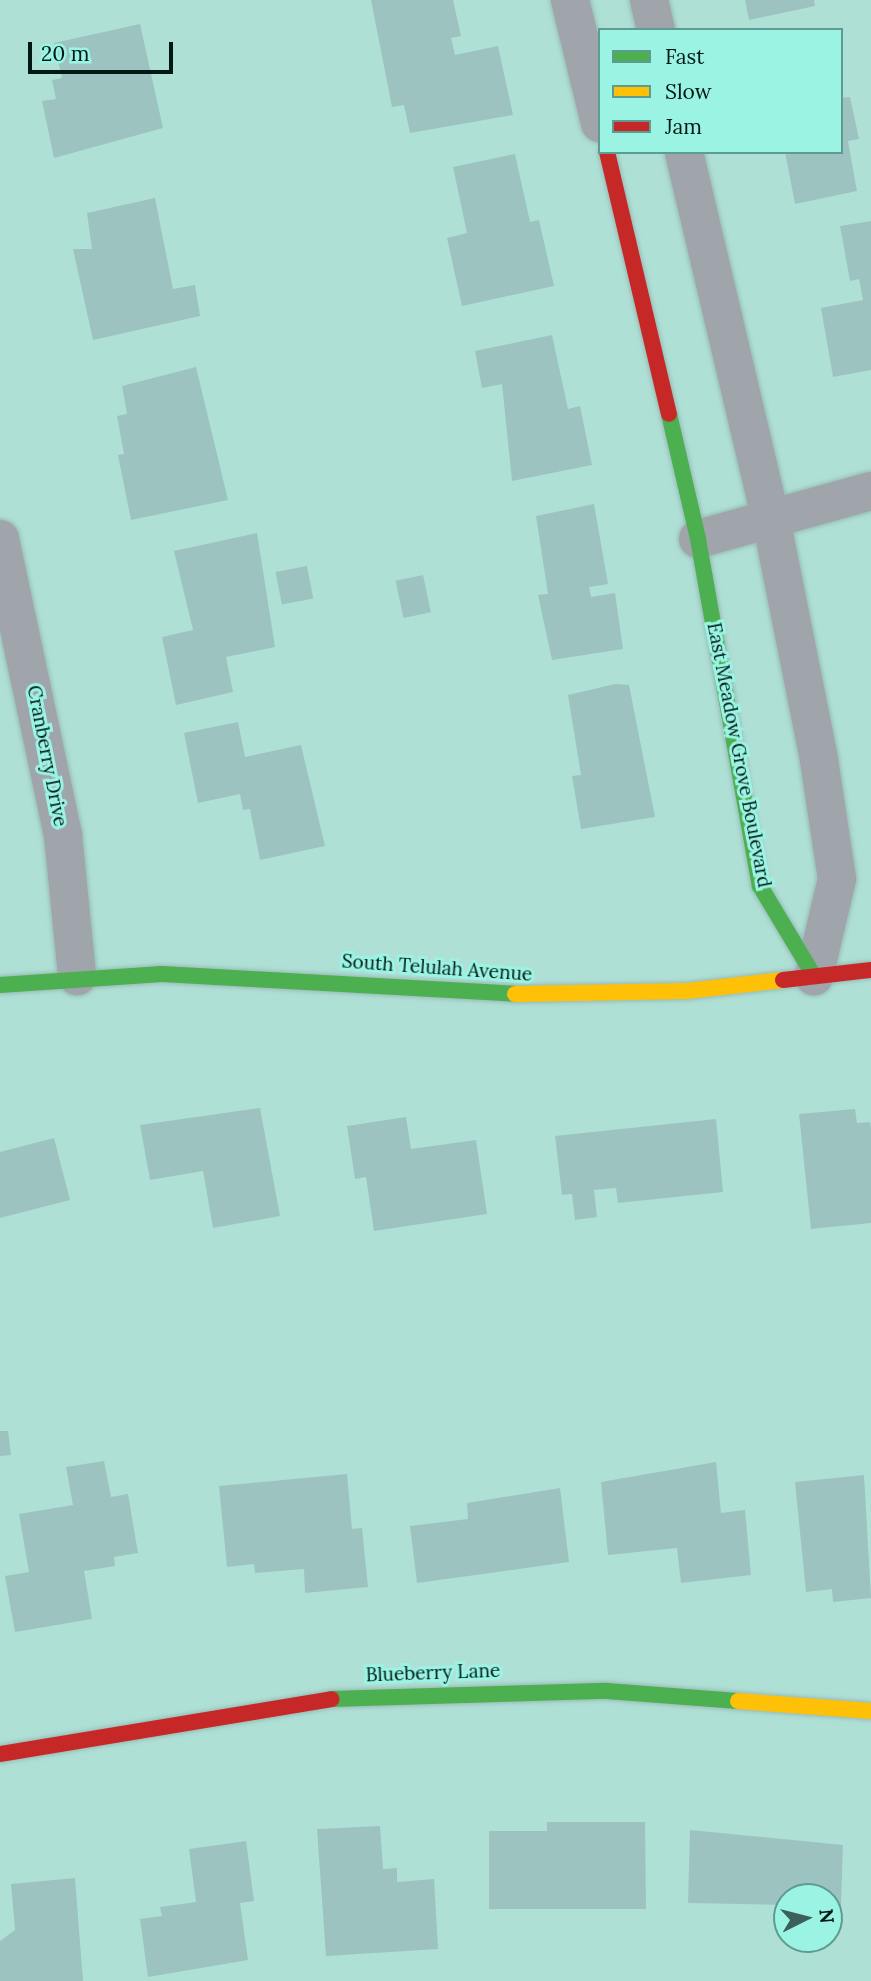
<!DOCTYPE html>
<html>
<head>
<meta charset="utf-8">
<style>
	body { margin:0 }
	#map { position:relative; width:871px; height:1981px; overflow:hidden; background:#afe0d6; font-family:Lora,serif }
	div>[style] { position:absolute }
	.building>* { inset:0; background:#9cc3c0; transform-origin:0 0 }
	.roads { filter:drop-shadow(0 0 2px #97bcb5) drop-shadow(0 0 2px #97bcb5) }
	.street>* { height:38px; margin:-19px; padding:0 19px; transform-origin:19px; border-radius:19px; background:#a0a4ab }
	.fast>* { height:16px; margin:-8px; padding:0 8px; transform-origin:8px; border-radius:8px; background:#4caf50 }
	.slow>* { height:16px; margin:-8px; padding:0 8px; transform-origin:8px; border-radius:8px; background:#ffc107 }
	.jam>* { height:16px; margin:-8px; padding:0 8px; transform-origin:8px; border-radius:8px; background:#c62828 }
	span { translate:-50% -50%; white-space:nowrap; text-align:center; line-height:1.15; -webkit-text-stroke:6px #9bf4e3; paint-order:stroke }
	.street-label { font-size:19px; color:#001915 }
	.legend { position:absolute; left:598px; top:28px; width:245px; height:126px; box-sizing:border-box; background:#9bf4e3; border:2px solid #5d9c91; margin:0; padding:9px 12px; list-style:none; font-size:21px; color:#001915 }
	.legend li { display:flex; align-items:center; gap:14px; height:35px }
	.legend b { width:35px; border:2px solid #5d9c91 }
	.north { position:absolute; left:773px; top:1883px; width:70px; height:70px; box-sizing:border-box; background:#9bf4e3; border:2px solid #5d9c91; border-radius:50%; rotate:84deg; font-size:19px; font-weight:700; line-height:28px; text-align:center; color:#001915 }
	.north::after { content:''; display:block; margin:auto; width:24px; height:32px; background:#3d5f59; clip-path:polygon(50% 0,100% 100%,50% 72%,0 100%) }
	.scale { position:absolute; left:28px; top:42px; width:145px; height:32px; box-sizing:border-box; border:4px solid #001915; border-top:0; padding-left:9px; font-size:21px; line-height:24px; white-space:nowrap; color:#001915; -webkit-text-stroke:5px #9bf4e3; paint-order:stroke }
</style>
</head>
<body>
<div id="map">
	<div class="building">
		<div style="clip-path:polygon(371px 0,453px 0,461px 36px,451px 38px,455px 55px,498px 46px,513px 115px,410px 133px,404px 105px,392px 107px)"></div>
		<div style="clip-path:polygon(745px 0,814px 0,815px 6px,749px 20px)"></div>
		<div style="clip-path:polygon(140px 24px,163px 128px,54px 158px,42px 101px,56px 99px,52px 80px,62px 78px,54px 43px)"></div>
		<div style="clip-path:polygon(850px 97px,859px 139px,848px 141px,857px 191px,795px 204px,785px 152px,841px 152px,841px 98px)"></div>
		<div style="clip-path:polygon(515px 154px,530px 222px,539px 220px,554px 286px,462px 306px,447px 238px,467px 233px,453px 167px)"></div>
		<div style="clip-path:polygon(155px 198px,173px 289px,195px 285px,200px 316px,93px 340px,73px 249px,92px 249px,87px 213px)"></div>
		<div style="clip-path:polygon(871px 221px,871px 370px,833px 377px,821px 308px,863px 300px,859px 279px,850px 281px,840px 226px)"></div>
		<div style="clip-path:polygon(552px 335px,568px 409px,580px 406px,592px 465px,512px 481px,502px 384px,482px 388px,475px 351px)"></div>
		<div style="clip-path:polygon(196px 367px,228px 500px,131px 520px,118px 455px,124px 454px,117px 416px,127px 414px,122px 386px)"></div>
		<div style="clip-path:polygon(594px 504px,608px 584px,589px 587px,591px 597px,615px 593px,623px 649px,552px 660px,538px 595px,548px 594px,536px 516px)"></div>
		<div style="clip-path:polygon(257px 533px,275px 647px,226px 657px,233px 692px,176px 705px,162px 637px,193px 630px,174px 551px)"></div>
		<div style="left:307px;top:566px;width:33px;height:32px;rotate:79deg"></div>
		<div style="left:423px;top:575px;width:38px;height:28px;rotate:78deg"></div>
		<div style="clip-path:polygon(615px 684px,629px 685px,655px 817px,581px 829px,572px 776px,581px 775px,568px 695px)"></div>
		<div style="clip-path:polygon(238px 722px,245px 757px,301px 745px,325px 846px,260px 860px,250px 809px,243px 810px,240px 794px,198px 803px,184px 733px)"></div>
		<div style="clip-path:polygon(260px 1108px,280px 1216px,213px 1228px,203px 1171px,150px 1180px,140px 1125px)"></div>
		<div style="clip-path:polygon(855px 1109px,857px 1123px,870px 1122px,871px 1130px,871px 1223px,811px 1229px,799px 1114px)"></div>
		<div style="clip-path:polygon(406px 1117px,411px 1149px,476px 1140px,487px 1214px,374px 1231px,366px 1177px,355px 1179px,347px 1126px)"></div>
		<div style="clip-path:polygon(716px 1119px,723px 1192px,618px 1203px,616px 1188px,594px 1190px,597px 1217px,575px 1220px,572px 1194px,562px 1195px,555px 1136px)"></div>
		<div style="clip-path:polygon(54px 1138px,70px 1200px,0 1218px,0 1152px)"></div>
		<div style="clip-path:polygon(0 1431px,8px 1431px,11px 1455px,0 1456px)"></div>
		<div style="clip-path:polygon(104px 1461px,111px 1497px,128px 1494px,138px 1553px,114px 1557px,115px 1566px,84px 1571px,92px 1619px,15px 1632px,5px 1576px,29px 1572px,19px 1514px,73px 1505px,66px 1467px)"></div>
		<div style="clip-path:polygon(716px 1462px,721px 1513px,745px 1510px,751px 1575px,681px 1583px,677px 1548px,608px 1555px,601px 1482px)"></div>
		<div style="clip-path:polygon(347px 1474px,352px 1529px,362px 1528px,368px 1587px,305px 1593px,304px 1569px,255px 1573px,254px 1564px,227px 1567px,219px 1486px)"></div>
		<div style="clip-path:polygon(864px 1475px,871px 1598px,833px 1602px,832px 1589px,806px 1592px,795px 1482px)"></div>
		<div style="clip-path:polygon(560px 1488px,569px 1562px,417px 1583px,410px 1526px,468px 1519px,467px 1503px)"></div>
		<div style="clip-path:polygon(547px 1822px,645px 1822px,646px 1909px,489px 1909px,489px 1831px,547px 1831px)"></div>
		<div style="clip-path:polygon(380px 1826px,383px 1869px,397px 1868px,397px 1882px,434px 1879px,438px 1949px,326px 1956px,317px 1829px)"></div>
		<div style="clip-path:polygon(690px 1830px,843px 1845px,841px 1906px,829px 1906px,829px 1897px,787px 1897px,787px 1905px,688px 1903px)"></div>
		<div style="clip-path:polygon(246px 1841px,254px 1901px,240px 1903px,248px 1960px,148px 1977px,140px 1919px,162px 1916px,160px 1907px,196px 1902px,189px 1849px)"></div>
		<div style="clip-path:polygon(75px 1878px,83px 1981px,0 1981px,0 1941px,15px 1930px,11px 1884px)"></div>
	</div>
	<div class="roads">
		<div class="street">
			<div style="left:570px;top:0;width:127px;rotate:76.3deg"></div>
			<div style="left:649px;top:0;width:31px;rotate:77deg"></div>
			<div style="left:684px;top:152px;width:377px;rotate:76.7deg"></div>
			<div style="left:771px;top:519px;width:246px;rotate:78.7deg"></div>
			<div style="left:819px;top:760px;width:120px;rotate:81.4deg"></div>
			<div style="left:837px;top:879px;width:100px;rotate:103.3deg"></div>
			<div style="left:0;top:539px;width:303px;rotate:78deg"></div>
			<div style="left:63px;top:835px;width:142px;rotate:84.3deg"></div>
			<div style="left:698px;top:539px;width:180px;rotate:-15.5deg"></div>
		</div>
		<div class="fast">
			<div style="left:669px;top:414px;width:128px;rotate:76.9deg"></div>
			<div style="left:698px;top:539px;width:352px;rotate:79.9deg"></div>
			<div style="left:760px;top:886px;width:105px;rotate:59deg"></div>
			<div style="left:0;top:985px;width:162px;rotate:-3.9deg"></div>
			<div style="left:162px;top:974px;width:354px;rotate:3.2deg"></div>
			<div style="left:331px;top:1699px;width:276px;rotate:-1.7deg"></div>
			<div style="left:607px;top:1691px;width:131px;rotate:4.4deg"></div>
		</div>
		<div class="slow">
			<div style="left:515px;top:994px;width:172px;rotate:-1deg"></div>
			<div style="left:687px;top:991px;width:97px;rotate:-6.5deg"></div>
			<div style="left:738px;top:1701px;width:133px;rotate:4.3deg"></div>
		</div>
		<div class="jam">
			<div style="left:607px;top:152px;width:269px;rotate:76.7deg"></div>
			<div style="left:783px;top:980px;width:89px;rotate:-6.5deg"></div>
			<div style="left:0;top:1754px;width:336px;rotate:-9.4deg"></div>
		</div>
	</div>
	<div class="street-label">
		<span style="left:739px;top:755px;rotate:79deg">East Meadow Grove Boulevard</span>
		<span style="left:47px;top:756px;rotate:79deg">Cranberry Drive</span>
		<span style="left:437px;top:968px;rotate:4deg">South Telulah Avenue</span>
		<span style="left:433px;top:1673px;rotate:-2deg">Blueberry Lane</span>
	</div>
	<ul class="legend">
	<li><b style="height:9px;background:#4caf50"></b>Fast</li>
	<li><b style="height:9px;background:#ffc107"></b>Slow</li>
	<li><b style="height:9px;background:#c62828"></b>Jam</li>
	</ul>
	<div class="north">N</div>
	<div class="scale">20 m</div>
</div>
</body>
</html>
